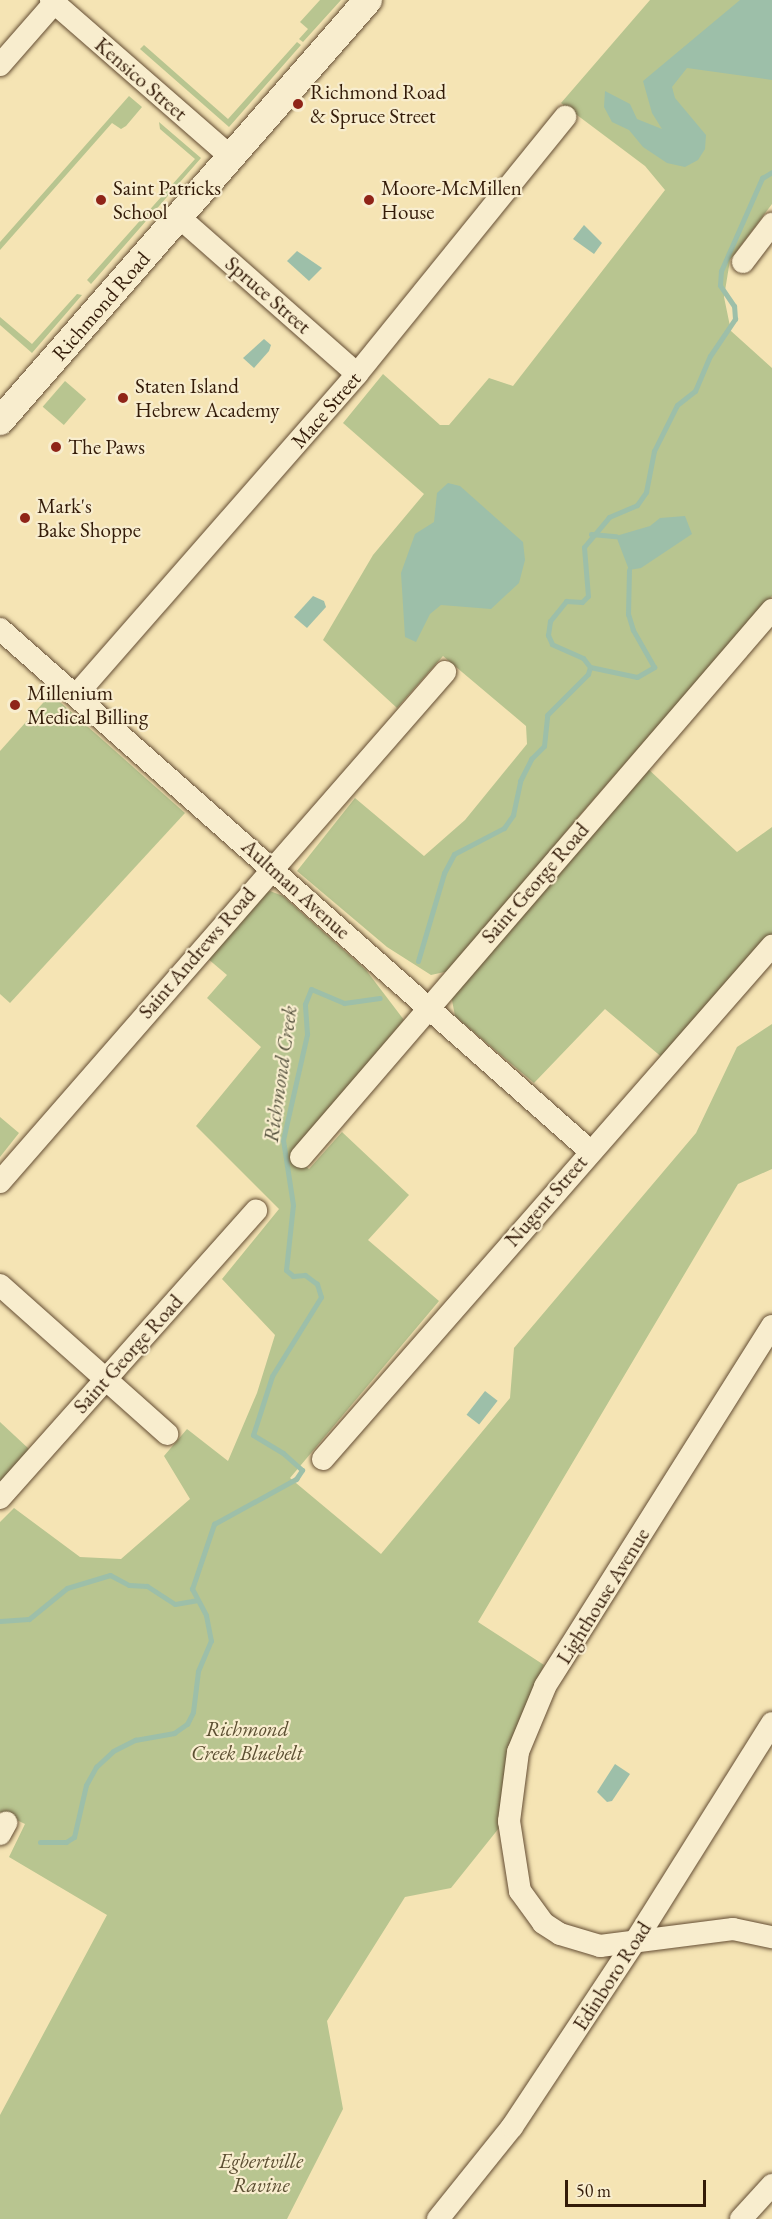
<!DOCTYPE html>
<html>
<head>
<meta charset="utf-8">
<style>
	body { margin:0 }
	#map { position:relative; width:772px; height:2219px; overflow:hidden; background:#f5e4b4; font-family:"EB Garamond",serif }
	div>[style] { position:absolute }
	.green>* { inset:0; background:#b8c590; transform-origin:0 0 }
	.water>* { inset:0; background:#9dbfa9; transform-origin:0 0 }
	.stream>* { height:5px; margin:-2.5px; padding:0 2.5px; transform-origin:2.5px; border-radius:2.5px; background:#9dbfa9 }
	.roads { filter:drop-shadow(0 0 2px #644d33) drop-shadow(0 0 2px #644d33) }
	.minor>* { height:22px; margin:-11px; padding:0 11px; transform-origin:11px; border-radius:11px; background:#f8edce }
	.tertiary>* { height:28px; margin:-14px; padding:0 14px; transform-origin:14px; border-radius:14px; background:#f8edce }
	.dots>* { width:16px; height:16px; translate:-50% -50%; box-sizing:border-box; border:3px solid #f8edce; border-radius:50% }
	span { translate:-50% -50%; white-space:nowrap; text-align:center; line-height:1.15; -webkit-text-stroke:4.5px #f8edce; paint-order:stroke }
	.street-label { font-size:21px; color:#331b08 }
	.poi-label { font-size:21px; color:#331b08 }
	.left { translate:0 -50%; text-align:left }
	.park-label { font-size:21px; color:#5b4e31; font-style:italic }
	.water-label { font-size:22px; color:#585440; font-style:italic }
	.scale { position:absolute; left:565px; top:2180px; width:141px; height:27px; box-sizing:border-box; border:3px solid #331b08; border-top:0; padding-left:8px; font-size:18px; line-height:21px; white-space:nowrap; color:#331b08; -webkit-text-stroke:4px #f8edce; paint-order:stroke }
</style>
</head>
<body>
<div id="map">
	<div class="green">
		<div style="clip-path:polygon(320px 0,341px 0,303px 42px,299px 39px,308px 29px,300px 22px)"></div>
		<div style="clip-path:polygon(650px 0,772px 0,772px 204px,730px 260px,724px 297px,731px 331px,772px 368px,772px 596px,579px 816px,460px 960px,449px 971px,431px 975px,387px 947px,297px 871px,355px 798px,424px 856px,465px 820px,527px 744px,526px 726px,443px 656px,397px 708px,323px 640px,373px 555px,424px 494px,343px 423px,383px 374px,440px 425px,449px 425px,489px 378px,513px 386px,665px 190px,645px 166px,561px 103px)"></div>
		<div style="clip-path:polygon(297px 42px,301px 45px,229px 127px,140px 49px,144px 45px,228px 119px)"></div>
		<div style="clip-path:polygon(129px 96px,142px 107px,126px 126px,121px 129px,112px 123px,0 250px,0 242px)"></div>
		<div style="clip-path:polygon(159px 122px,201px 158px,91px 284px,87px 280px,195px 159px,160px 129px)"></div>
		<div style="clip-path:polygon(77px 294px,82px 295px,32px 353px,0 325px,0 317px,32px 344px)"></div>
		<div style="left:65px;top:381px;width:28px;height:34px;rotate:41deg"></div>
		<div style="clip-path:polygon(51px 694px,185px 813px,10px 1003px,0 994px,0 751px)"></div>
		<div style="clip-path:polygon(646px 767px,737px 852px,772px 827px,772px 936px,664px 1059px,605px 1009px,534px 1083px,455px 1016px,451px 995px)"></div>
		<div style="clip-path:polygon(270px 891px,283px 896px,366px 970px,404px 1020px,291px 1154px,309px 1169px,342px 1132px,409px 1195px,368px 1240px,439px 1301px,290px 1478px,381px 1554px,510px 1398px,514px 1348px,696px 1133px,737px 1047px,772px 1024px,772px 1169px,738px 1184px,478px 1622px,544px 1665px,512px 1738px,499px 1828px,451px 1888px,405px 1897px,327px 2021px,343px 2109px,287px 2219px,0 2219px,0 2115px,107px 1915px,9px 1857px,25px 1824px,0 1812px,0 1522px,14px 1508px,80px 1557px,121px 1559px,190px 1499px,164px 1456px,187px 1429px,228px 1461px,257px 1393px,275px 1335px,222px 1279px,279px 1209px,196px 1126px,261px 1047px,207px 998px,227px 975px,207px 958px,257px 899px)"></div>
		<div style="clip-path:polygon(0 1117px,19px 1133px,0 1157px)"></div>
		<div style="clip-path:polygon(0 1422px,29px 1449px,0 1482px)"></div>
	</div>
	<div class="water">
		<div style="clip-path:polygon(740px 0,772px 0,772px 80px,687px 68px,672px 87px,675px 98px,706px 135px,705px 149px,698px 160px,685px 167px,667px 163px,643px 147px,629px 130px,612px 122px,604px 107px,605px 91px,630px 104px,637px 119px,662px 129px,652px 113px,643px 81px)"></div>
		<div style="clip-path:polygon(584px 225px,602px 243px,594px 254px,573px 239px)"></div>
		<div style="clip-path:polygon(297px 251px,322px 268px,309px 281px,287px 261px)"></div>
		<div style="clip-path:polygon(264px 339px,271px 345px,269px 351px,254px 368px,243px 358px)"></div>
		<div style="clip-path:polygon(448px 483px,460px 486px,523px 542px,525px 560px,519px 583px,491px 609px,441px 605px,430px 614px,416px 642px,405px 637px,401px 573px,415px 534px,434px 522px,437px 493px)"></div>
		<div style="clip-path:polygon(685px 516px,692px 534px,641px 568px,629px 570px,616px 536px,650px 526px,660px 518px)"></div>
		<div style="clip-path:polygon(313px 596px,324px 601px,326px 607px,307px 628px,294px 617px)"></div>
		<div style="left:485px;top:1391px;width:16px;height:30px;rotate:38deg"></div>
		<div style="clip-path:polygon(615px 1764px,630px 1774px,612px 1801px,607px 1802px,597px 1792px)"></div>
	</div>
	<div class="stream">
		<div style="left:591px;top:534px;width:25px;rotate:5deg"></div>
		<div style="left:590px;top:667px;width:48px;rotate:12deg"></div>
		<div style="left:637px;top:677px;width:20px;rotate:-30deg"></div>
		<div style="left:654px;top:667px;width:43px;rotate:-119.6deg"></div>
		<div style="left:633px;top:630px;width:17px;rotate:-107deg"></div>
		<div style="left:628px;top:614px;width:44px;rotate:-88.7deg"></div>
		<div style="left:418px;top:961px;width:92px;rotate:-73.5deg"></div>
		<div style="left:444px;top:873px;width:21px;rotate:-62deg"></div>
		<div style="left:454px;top:854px;width:56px;rotate:-27.5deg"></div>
		<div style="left:504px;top:828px;width:16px;rotate:-55deg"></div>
		<div style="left:513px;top:815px;width:35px;rotate:-78deg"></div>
		<div style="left:520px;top:781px;width:25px;rotate:-63deg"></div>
		<div style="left:531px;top:759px;width:18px;rotate:-45deg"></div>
		<div style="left:544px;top:746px;width:31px;rotate:-84deg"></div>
		<div style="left:547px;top:715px;width:58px;rotate:-45deg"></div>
		<div style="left:588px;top:674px;width:7px;rotate:-74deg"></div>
		<div style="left:590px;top:667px;width:11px;rotate:-128deg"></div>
		<div style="left:583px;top:658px;width:34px;rotate:-156deg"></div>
		<div style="left:552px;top:644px;width:10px;rotate:-114deg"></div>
		<div style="left:548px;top:635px;width:14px;rotate:-82deg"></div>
		<div style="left:550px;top:621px;width:26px;rotate:-51deg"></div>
		<div style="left:566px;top:601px;width:16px;rotate:4deg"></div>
		<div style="left:582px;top:602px;width:8px;rotate:-45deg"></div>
		<div style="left:588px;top:596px;width:49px;rotate:-94.7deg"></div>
		<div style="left:584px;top:547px;width:39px;rotate:-50deg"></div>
		<div style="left:609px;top:517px;width:30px;rotate:-23deg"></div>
		<div style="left:637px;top:505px;width:16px;rotate:-55deg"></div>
		<div style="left:646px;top:492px;width:42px;rotate:-79deg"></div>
		<div style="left:654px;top:451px;width:51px;rotate:-63.4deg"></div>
		<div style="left:677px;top:405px;width:23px;rotate:-38deg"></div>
		<div style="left:695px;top:391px;width:38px;rotate:-67deg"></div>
		<div style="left:710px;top:356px;width:45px;rotate:-56deg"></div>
		<div style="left:735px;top:319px;width:13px;rotate:-94deg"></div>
		<div style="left:734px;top:306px;width:25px;rotate:-124deg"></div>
		<div style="left:720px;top:285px;width:14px;rotate:-86deg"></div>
		<div style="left:721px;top:271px;width:102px;rotate:-66.2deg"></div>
		<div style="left:762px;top:178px;width:12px;rotate:-31deg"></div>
		<div style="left:0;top:1621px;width:29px;rotate:-4deg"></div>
		<div style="left:29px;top:1619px;width:49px;rotate:-39.2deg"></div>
		<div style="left:67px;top:1588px;width:45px;rotate:-16.8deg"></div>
		<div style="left:110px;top:1575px;width:21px;rotate:28deg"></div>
		<div style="left:129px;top:1585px;width:18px;rotate:3deg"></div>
		<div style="left:147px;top:1586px;width:33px;rotate:33deg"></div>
		<div style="left:175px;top:1604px;width:22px;rotate:-10deg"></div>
		<div style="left:40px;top:1842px;width:26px"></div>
		<div style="left:66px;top:1842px;width:9px;rotate:-32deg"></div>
		<div style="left:74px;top:1837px;width:53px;rotate:-77deg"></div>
		<div style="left:86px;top:1785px;width:21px;rotate:-61deg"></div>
		<div style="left:96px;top:1767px;width:23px;rotate:-43deg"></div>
		<div style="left:113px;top:1751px;width:25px;rotate:-27deg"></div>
		<div style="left:135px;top:1740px;width:40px;rotate:-10deg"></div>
		<div style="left:174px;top:1733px;width:16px;rotate:-35deg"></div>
		<div style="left:187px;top:1724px;width:13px;rotate:-63deg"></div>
		<div style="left:193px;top:1712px;width:41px;rotate:-83deg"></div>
		<div style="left:198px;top:1671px;width:33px;rotate:-67deg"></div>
		<div style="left:211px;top:1641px;width:26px;rotate:-101deg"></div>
		<div style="left:206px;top:1615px;width:30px;rotate:-118deg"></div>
		<div style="left:192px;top:1589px;width:69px;rotate:-71.3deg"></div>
		<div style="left:214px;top:1524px;width:94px;rotate:-28.8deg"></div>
		<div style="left:296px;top:1479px;width:11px;rotate:-56deg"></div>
		<div style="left:302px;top:1470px;width:25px;rotate:-138deg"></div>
		<div style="left:283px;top:1453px;width:35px;rotate:-149deg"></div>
		<div style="left:253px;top:1435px;width:62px;rotate:-72.1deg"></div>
		<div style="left:272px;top:1376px;width:93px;rotate:-58.2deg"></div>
		<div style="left:321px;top:1297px;width:14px;rotate:-107deg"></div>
		<div style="left:317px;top:1284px;width:15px;rotate:-143deg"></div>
		<div style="left:305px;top:1275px;width:12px;rotate:175deg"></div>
		<div style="left:293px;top:1276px;width:9px;rotate:-139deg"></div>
		<div style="left:286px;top:1270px;width:65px;rotate:-83.9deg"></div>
		<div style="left:293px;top:1205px;width:66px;rotate:-98.7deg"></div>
		<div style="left:283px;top:1140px;width:109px;rotate:-77.2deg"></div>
		<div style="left:307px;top:1034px;width:30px;rotate:-94deg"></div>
		<div style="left:305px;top:1004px;width:16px;rotate:-68deg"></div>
		<div style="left:311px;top:989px;width:36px;rotate:23deg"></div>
		<div style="left:344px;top:1003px;width:36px;rotate:-8deg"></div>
	</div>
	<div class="roads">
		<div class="minor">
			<div style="left:51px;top:0;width:239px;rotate:41.1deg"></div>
			<div style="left:0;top:65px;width:86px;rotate:-48.8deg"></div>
			<div style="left:179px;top:217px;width:237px;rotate:41.4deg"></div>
			<div style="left:743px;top:262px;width:48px;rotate:-52.7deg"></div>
			<div style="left:0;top:629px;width:788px;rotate:41.5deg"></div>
			<div style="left:77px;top:694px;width:425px;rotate:-48.8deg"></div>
			<div style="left:357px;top:374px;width:331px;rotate:-51deg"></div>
			<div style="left:301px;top:1157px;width:722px;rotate:-49.27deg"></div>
			<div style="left:0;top:1182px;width:677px;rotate:-48.89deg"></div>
			<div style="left:0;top:1285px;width:224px;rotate:41.7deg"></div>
			<div style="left:772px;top:1326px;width:426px;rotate:122.2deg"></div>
			<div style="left:545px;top:1687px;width:70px;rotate:112.6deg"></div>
			<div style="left:518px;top:1752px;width:70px;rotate:97.4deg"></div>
			<div style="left:509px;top:1821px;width:71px;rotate:81.1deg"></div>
			<div style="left:520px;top:1891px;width:39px;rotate:54deg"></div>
			<div style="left:543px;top:1923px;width:20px;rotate:33deg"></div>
			<div style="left:560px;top:1934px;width:42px;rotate:16.7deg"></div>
			<div style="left:600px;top:1946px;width:134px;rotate:-7.3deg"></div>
			<div style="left:733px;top:1929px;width:40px;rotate:12deg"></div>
			<div style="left:323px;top:1459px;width:682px;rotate:-48.81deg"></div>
			<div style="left:0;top:1498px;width:385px;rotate:-48.3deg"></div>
			<div style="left:0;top:1834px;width:13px;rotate:-61deg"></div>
			<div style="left:438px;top:2219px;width:118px;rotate:-51.2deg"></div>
			<div style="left:512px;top:2127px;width:224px;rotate:-56.5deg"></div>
			<div style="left:636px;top:1940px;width:256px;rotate:-57.9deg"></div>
			<div style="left:741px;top:2219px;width:46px;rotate:-47.6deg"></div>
		</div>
		<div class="tertiary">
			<div style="left:0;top:421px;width:559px;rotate:-48.84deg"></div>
		</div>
	</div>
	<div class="dots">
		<div style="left:298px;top:104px;background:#8f2418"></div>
		<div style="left:101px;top:200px;background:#8f2418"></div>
		<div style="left:369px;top:200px;background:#8f2418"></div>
		<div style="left:123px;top:398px;background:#8f2418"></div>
		<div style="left:56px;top:447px;background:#8f2418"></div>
		<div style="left:25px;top:518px;background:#8f2418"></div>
		<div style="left:15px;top:705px;background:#8f2418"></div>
	</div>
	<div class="street-label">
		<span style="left:141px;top:79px;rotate:41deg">Kensico Street</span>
		<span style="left:268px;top:295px;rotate:41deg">Spruce Street</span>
		<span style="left:101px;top:306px;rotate:-49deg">Richmond Road</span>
		<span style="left:326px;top:410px;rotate:-49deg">Mace Street</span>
		<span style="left:535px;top:883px;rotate:-49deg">Saint George Road</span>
		<span style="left:296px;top:889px;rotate:42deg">Aultman Avenue</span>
		<span style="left:197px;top:953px;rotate:-49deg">Saint Andrews Road</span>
		<span style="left:546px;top:1201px;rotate:-49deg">Nugent Street</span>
		<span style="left:128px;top:1354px;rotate:-48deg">Saint George Road</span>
		<span style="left:603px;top:1596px;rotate:-58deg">Lighthouse Avenue</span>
		<span style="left:612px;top:1976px;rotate:-57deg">Edinboro Road</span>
	</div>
	<div class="poi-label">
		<span class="left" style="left:310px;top:104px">Richmond Road<br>&amp; Spruce Street</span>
		<span class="left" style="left:113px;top:200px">Saint Patricks<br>School</span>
		<span class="left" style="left:381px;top:200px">Moore-McMillen<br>House</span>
		<span class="left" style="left:135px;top:398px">Staten Island<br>Hebrew Academy</span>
		<span class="left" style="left:68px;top:447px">The Paws</span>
		<span class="left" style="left:37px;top:518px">Mark's<br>Bake Shoppe</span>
		<span class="left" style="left:27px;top:705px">Millenium<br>Medical Billing</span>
	</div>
	<div class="park-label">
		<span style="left:247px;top:1741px">Richmond<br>Creek Bluebelt</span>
		<span style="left:261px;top:2173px">Egbertville<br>Ravine</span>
	</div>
	<div class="water-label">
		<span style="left:280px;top:1074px;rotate:-82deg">Richmond Creek</span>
	</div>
	<div class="scale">50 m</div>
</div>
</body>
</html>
